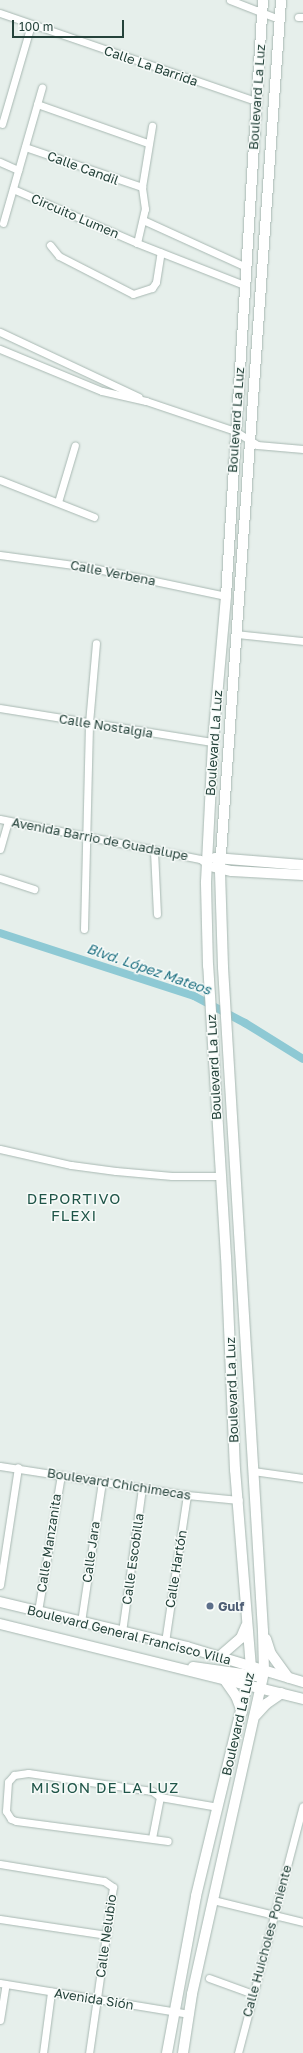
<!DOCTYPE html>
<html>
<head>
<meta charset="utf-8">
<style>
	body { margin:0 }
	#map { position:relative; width:303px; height:2053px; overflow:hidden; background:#e6efeb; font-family:"Golos Text",sans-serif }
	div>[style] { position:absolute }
	.canal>* { height:8px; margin:-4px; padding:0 4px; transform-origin:4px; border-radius:4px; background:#8ec9d4 }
	.roads { filter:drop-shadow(0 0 1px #a8b8b2) drop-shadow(0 0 1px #a8b8b2) }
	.street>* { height:7px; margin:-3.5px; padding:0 3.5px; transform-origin:3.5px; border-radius:3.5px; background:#fff }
	.secondary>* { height:10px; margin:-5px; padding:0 5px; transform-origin:5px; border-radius:5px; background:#fff }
	.dots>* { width:11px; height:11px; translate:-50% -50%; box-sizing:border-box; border:2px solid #f7fbf9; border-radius:50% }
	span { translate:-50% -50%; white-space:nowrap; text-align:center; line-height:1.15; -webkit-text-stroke:3px #f7fbf9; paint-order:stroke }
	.street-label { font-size:13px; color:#24423a }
	.service-label { font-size:13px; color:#4e5e75; font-weight:700 }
	.left { translate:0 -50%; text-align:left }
	.water-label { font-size:14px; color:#1c6f80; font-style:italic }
	.quarter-label { font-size:15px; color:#1f5548; letter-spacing:1px }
	.scale { position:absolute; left:12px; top:20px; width:112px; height:18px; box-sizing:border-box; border:2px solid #24423a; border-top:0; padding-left:5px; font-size:12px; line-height:14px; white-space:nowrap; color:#24423a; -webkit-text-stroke:3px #f7fbf9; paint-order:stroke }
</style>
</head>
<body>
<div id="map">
	<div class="canal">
		<div style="left:0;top:933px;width:204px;rotate:18deg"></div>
		<div style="left:194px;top:996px;width:58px;rotate:27.9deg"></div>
		<div style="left:245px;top:1023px;width:68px;rotate:31.8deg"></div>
	</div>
	<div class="roads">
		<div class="street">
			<div style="left:230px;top:0;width:53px;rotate:21.2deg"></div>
			<div style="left:0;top:13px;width:271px;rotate:19deg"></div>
			<div style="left:298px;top:17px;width:5px"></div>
			<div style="left:37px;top:104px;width:118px;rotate:19.4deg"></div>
			<div style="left:2px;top:124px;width:103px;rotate:-73.7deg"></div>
			<div style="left:25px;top:147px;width:124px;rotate:18.9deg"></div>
			<div style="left:0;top:162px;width:20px;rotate:24deg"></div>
			<div style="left:13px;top:189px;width:135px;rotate:23.5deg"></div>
			<div style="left:137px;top:243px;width:115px;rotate:21.4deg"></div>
			<div style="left:143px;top:220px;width:113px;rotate:24.5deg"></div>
			<div style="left:3px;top:223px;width:141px;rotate:-74deg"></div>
			<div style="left:137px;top:243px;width:35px;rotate:-77deg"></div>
			<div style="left:145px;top:209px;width:22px;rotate:-98deg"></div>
			<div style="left:142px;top:187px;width:62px;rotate:-80.7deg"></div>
			<div style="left:50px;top:245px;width:14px;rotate:51deg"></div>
			<div style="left:59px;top:256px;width:83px;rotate:27.2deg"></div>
			<div style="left:133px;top:294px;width:20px;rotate:-18deg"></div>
			<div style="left:152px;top:288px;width:7px;rotate:-56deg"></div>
			<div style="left:156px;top:282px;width:30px;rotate:-81deg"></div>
			<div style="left:0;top:332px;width:153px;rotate:25.1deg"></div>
			<div style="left:0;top:349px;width:110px;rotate:22.4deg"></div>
			<div style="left:102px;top:391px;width:45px;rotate:12.8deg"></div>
			<div style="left:146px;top:401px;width:94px;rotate:18.6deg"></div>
			<div style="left:235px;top:431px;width:26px;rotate:32deg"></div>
			<div style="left:257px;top:445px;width:46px;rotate:5deg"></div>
			<div style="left:0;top:480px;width:101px;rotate:21.5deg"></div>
			<div style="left:58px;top:502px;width:59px;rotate:-73.4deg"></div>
			<div style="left:0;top:555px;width:89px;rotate:7.8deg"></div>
			<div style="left:88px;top:567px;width:141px;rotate:11.9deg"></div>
			<div style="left:236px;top:634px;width:67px;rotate:6deg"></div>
			<div style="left:0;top:708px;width:216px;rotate:9.1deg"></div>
			<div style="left:0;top:819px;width:204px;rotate:11.3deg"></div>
			<div style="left:200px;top:859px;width:9px;rotate:36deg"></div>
			<div style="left:0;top:849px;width:29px;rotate:-74deg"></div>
			<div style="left:154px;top:851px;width:63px;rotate:87.3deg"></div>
			<div style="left:0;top:878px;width:36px;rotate:18deg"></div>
			<div style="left:84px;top:929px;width:206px;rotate:-88.6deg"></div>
			<div style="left:89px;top:723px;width:80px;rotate:-85deg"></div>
			<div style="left:0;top:1149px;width:73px;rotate:12.7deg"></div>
			<div style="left:71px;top:1165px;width:45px;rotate:7.6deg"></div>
			<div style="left:116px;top:1171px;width:56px;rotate:5.1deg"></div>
			<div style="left:172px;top:1176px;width:49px"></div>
			<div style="left:0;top:1466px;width:189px;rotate:8.8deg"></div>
			<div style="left:187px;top:1495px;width:52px;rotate:5.5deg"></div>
			<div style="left:253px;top:1471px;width:50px;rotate:8deg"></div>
			<div style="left:0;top:1585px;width:119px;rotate:-81.3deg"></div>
			<div style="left:38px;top:1611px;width:138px;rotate:-80.4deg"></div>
			<div style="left:81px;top:1622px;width:142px;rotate:-81.5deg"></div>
			<div style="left:122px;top:1632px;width:146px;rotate:-82.1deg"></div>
			<div style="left:165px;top:1642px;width:149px;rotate:-81.5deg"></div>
			<div style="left:160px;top:1797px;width:59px;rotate:9.8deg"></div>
			<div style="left:152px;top:1838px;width:42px;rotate:-79deg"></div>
			<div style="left:160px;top:1797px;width:10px;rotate:-143deg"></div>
			<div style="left:152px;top:1791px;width:125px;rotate:-171.7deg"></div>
			<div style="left:28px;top:1773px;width:14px;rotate:172deg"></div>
			<div style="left:14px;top:1775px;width:9px;rotate:131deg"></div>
			<div style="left:8px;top:1782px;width:29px;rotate:94deg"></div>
			<div style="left:6px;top:1811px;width:9px;rotate:58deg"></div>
			<div style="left:11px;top:1819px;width:5px;rotate:22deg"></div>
			<div style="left:16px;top:1821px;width:153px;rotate:7.5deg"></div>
			<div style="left:0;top:1864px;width:105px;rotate:9.3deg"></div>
			<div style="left:104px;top:1881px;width:11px;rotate:34deg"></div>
			<div style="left:113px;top:1887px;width:168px;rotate:98.2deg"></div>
			<div style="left:213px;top:1900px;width:93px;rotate:13.7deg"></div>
			<div style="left:0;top:1919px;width:108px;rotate:8.5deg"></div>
			<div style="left:209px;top:1978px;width:47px;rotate:20deg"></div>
			<div style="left:0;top:1983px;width:192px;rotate:9.3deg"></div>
			<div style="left:0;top:2020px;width:36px;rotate:-81deg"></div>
			<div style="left:43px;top:2053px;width:62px;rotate:-82.5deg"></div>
			<div style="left:238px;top:2053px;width:255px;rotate:-75.3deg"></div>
		</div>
		<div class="secondary">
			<div style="left:215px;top:858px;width:88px;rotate:4.5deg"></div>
			<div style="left:214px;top:867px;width:18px;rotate:13deg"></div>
			<div style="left:232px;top:871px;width:71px;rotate:3.2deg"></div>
			<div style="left:0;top:1602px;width:192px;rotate:13.5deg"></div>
			<div style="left:187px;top:1647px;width:121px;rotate:16.8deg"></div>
			<div style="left:0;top:1624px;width:312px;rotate:13.9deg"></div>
			<div style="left:266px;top:1639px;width:16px;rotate:72deg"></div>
			<div style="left:271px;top:1654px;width:29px;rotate:54deg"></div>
			<div style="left:219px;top:1657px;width:29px;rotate:-41deg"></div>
			<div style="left:241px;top:1638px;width:13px;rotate:-67deg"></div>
			<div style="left:193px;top:1667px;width:64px;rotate:8.1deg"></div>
			<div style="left:224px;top:1679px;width:21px;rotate:55deg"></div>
			<div style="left:236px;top:1696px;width:17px;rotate:69deg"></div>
			<div style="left:256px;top:1715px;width:15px;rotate:-48deg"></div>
			<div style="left:266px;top:1704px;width:19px;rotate:-35deg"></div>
			<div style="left:167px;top:2053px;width:160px;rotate:-79.5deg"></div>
			<div style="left:196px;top:1896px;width:235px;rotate:-76.4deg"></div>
			<div style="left:251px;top:1668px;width:199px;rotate:-94.6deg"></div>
			<div style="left:235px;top:1470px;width:213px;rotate:-92.4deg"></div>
			<div style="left:226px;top:1257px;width:292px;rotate:-93.5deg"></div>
			<div style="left:208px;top:966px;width:84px;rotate:-91.4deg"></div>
			<div style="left:206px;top:882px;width:140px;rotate:-87.1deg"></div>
			<div style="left:213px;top:742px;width:147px;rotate:-84.9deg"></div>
			<div style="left:226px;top:596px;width:597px;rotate:-86.45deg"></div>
			<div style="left:183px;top:2053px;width:60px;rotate:-81.3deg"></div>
			<div style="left:192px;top:1994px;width:330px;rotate:-77.4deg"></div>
			<div style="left:264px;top:1672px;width:41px;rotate:-91.4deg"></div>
			<div style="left:263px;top:1631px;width:665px;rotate:-93.45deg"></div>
			<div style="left:223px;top:967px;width:98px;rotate:-91.8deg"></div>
			<div style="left:220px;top:869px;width:871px;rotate:-85.98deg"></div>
		</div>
	</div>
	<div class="dots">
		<div style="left:210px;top:1606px;background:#5c6f8a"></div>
	</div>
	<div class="street-label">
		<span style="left:151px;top:66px;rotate:19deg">Calle La Barrida</span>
		<span style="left:257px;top:97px;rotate:-86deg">Boulevard La Luz</span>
		<span style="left:83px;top:168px;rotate:20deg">Calle Candil</span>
		<span style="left:75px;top:216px;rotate:23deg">Circuito Lumen</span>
		<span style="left:236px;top:420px;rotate:-86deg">Boulevard La Luz</span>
		<span style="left:113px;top:573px;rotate:11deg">Calle Verbena</span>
		<span style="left:106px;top:726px;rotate:9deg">Calle Nostalgia</span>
		<span style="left:214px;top:743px;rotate:-86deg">Boulevard La Luz</span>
		<span style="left:100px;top:839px;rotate:11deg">Avenida Barrio de Guadalupe</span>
		<span style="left:214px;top:1067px;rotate:-93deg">Boulevard La Luz</span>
		<span style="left:232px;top:1390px;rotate:-92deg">Boulevard La Luz</span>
		<span style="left:119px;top:1484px;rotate:9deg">Boulevard Chichimecas</span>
		<span style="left:49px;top:1543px;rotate:-81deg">Calle Manzanita</span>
		<span style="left:91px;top:1552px;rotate:-82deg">Calle Jara</span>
		<span style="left:133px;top:1559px;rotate:-82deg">Calle Escobilla</span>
		<span style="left:176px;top:1569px;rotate:-81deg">Calle Hartón</span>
		<span style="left:129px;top:1635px;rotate:14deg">Boulevard General Francisco Villa</span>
		<span style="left:238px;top:1724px;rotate:-77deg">Boulevard La Luz</span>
		<span style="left:106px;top:1936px;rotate:-82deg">Calle Nelubio</span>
		<span style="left:267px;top:1941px;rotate:-75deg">Calle Huicholes Poniente</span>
		<span style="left:94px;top:1999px;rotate:9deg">Avenida Sión</span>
	</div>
	<div class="service-label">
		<span class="left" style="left:218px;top:1606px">Gulf</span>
	</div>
	<div class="water-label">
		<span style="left:149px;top:969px;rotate:19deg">Blvd. López Mateos</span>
	</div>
	<div class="quarter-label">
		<span style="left:74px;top:1207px">DEPORTIVO<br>FLEXI</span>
		<span style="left:105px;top:1788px">MISION DE LA LUZ</span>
	</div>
	<div class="scale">100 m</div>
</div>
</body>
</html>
